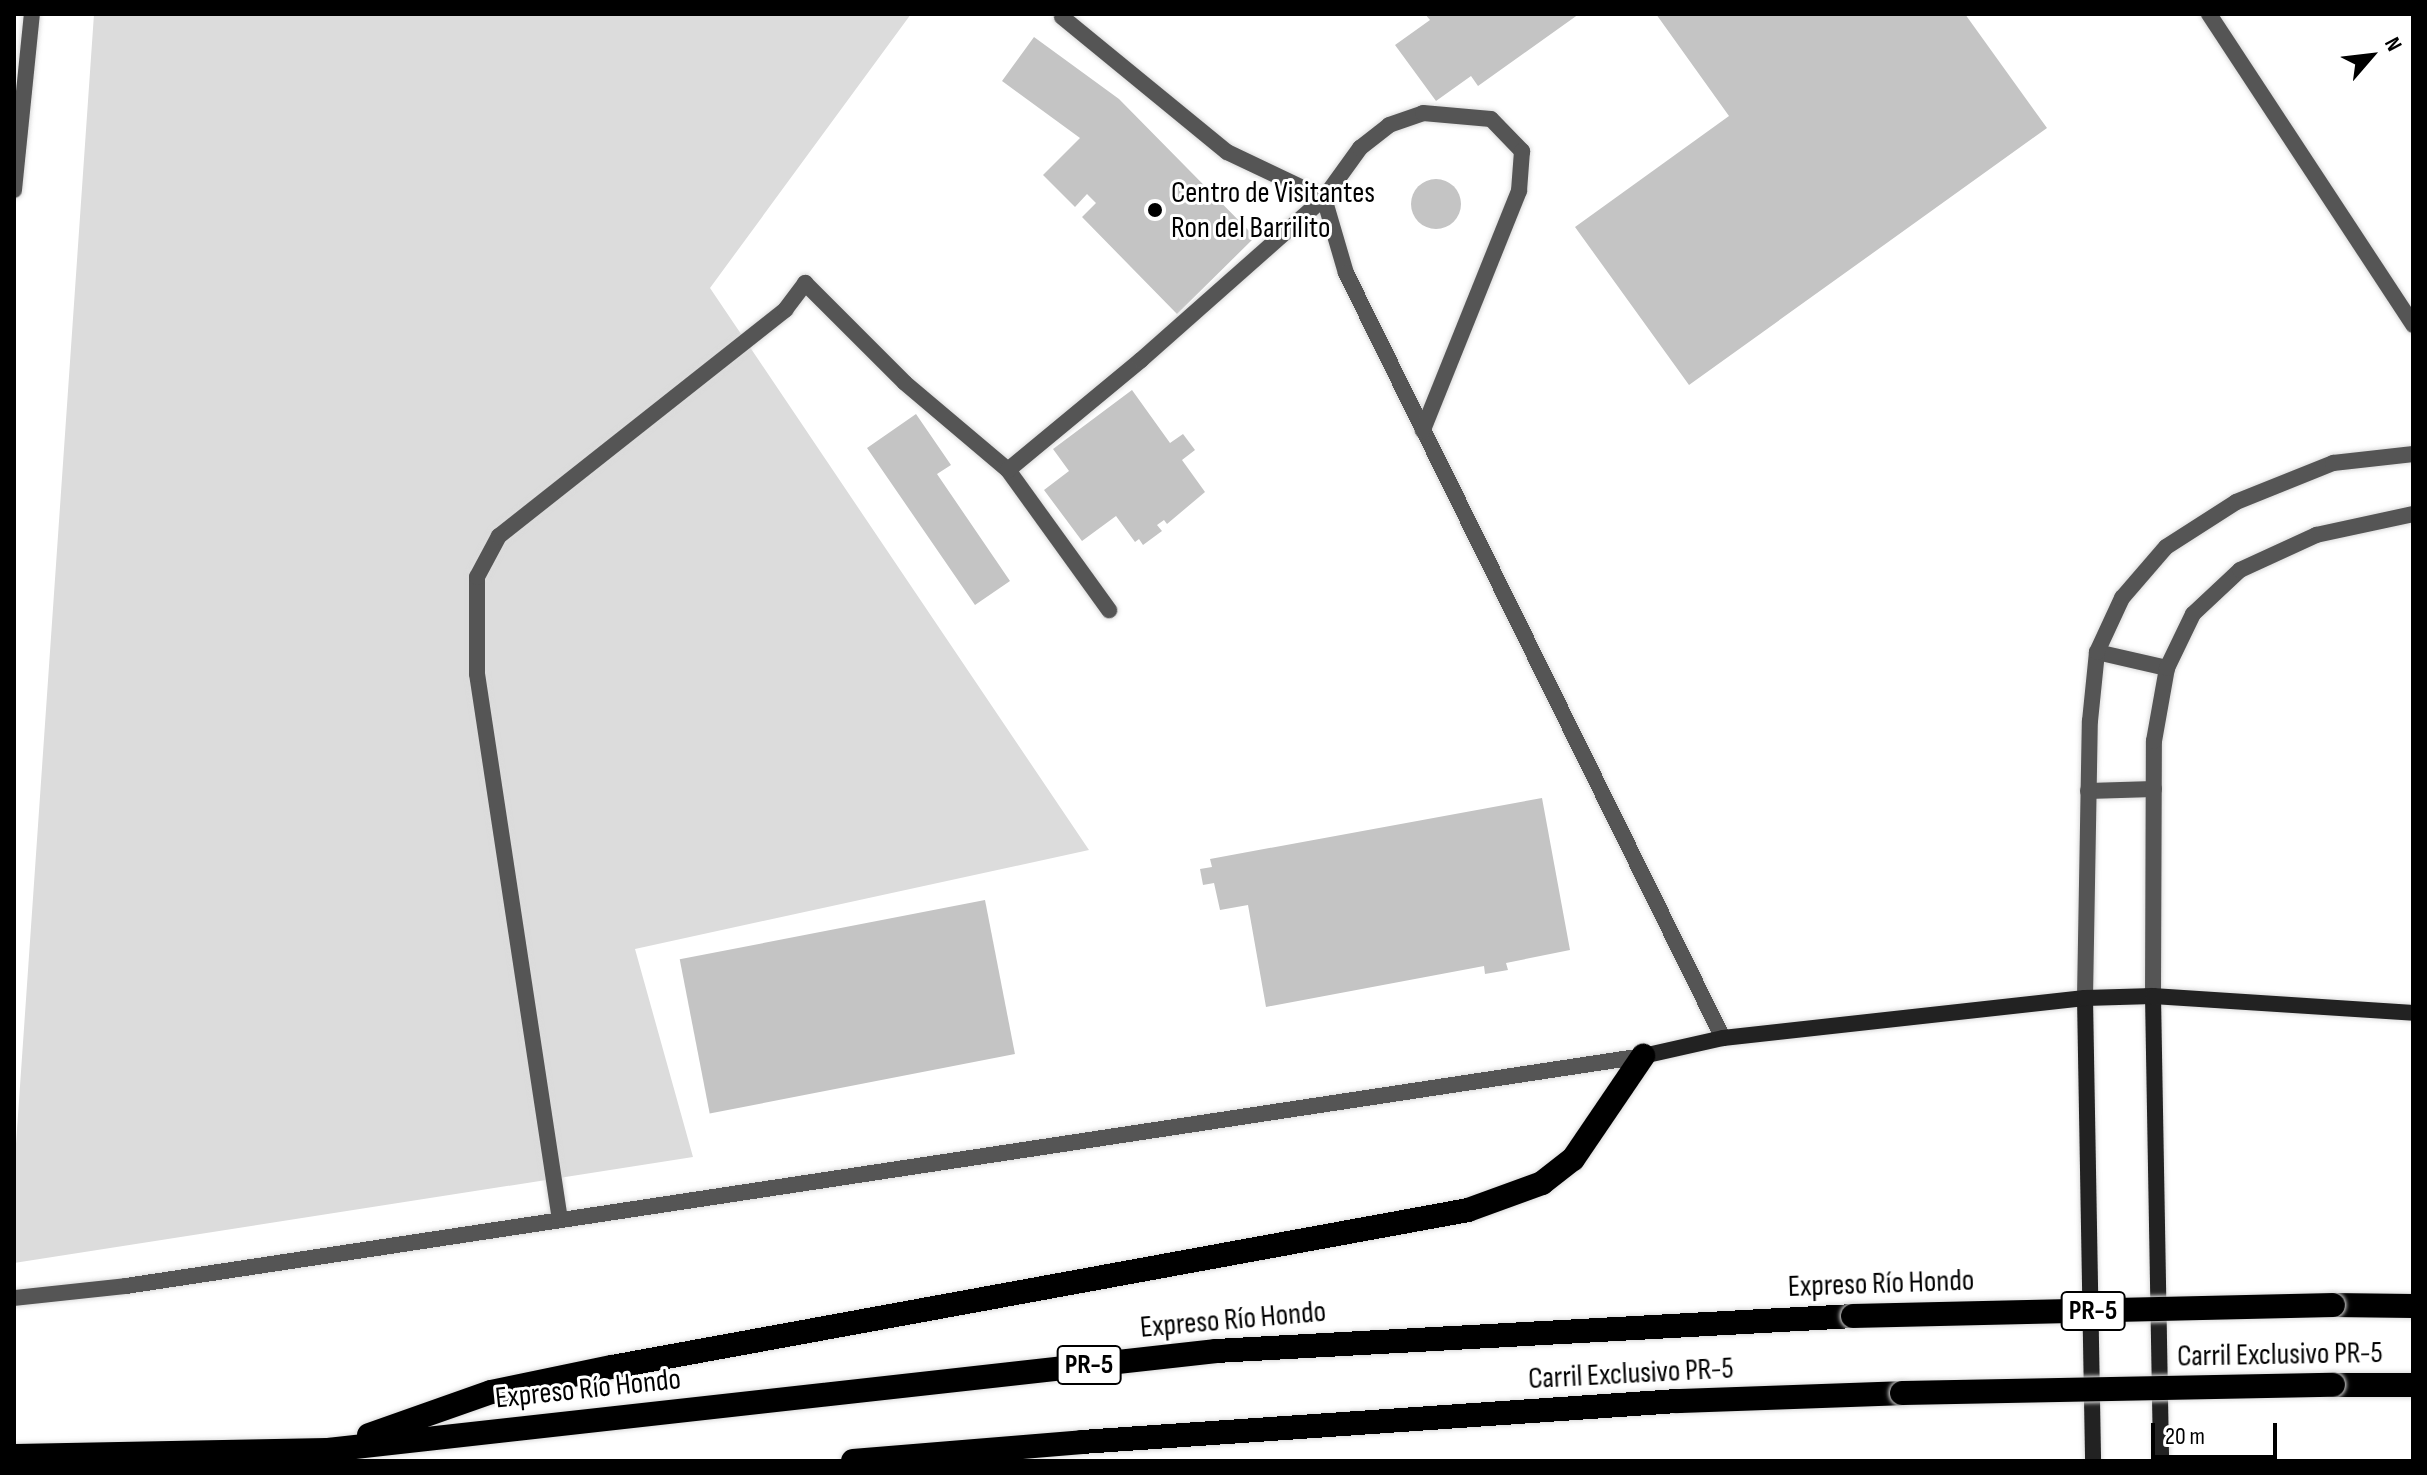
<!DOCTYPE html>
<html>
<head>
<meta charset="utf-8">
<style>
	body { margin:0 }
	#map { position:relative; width:2427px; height:1475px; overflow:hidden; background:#fff; font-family:"Sofia Sans Condensed",sans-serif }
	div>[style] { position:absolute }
	.green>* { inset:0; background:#dcdcdc }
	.building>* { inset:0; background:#c4c4c4; transform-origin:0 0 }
	.round { border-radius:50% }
	.roads { filter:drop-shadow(0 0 2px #dbdbdb) drop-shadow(0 0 2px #dbdbdb) }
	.lane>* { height:16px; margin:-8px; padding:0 8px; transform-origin:8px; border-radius:8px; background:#555 }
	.street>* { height:16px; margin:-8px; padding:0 8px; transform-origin:8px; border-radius:8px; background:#555 }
	.secondary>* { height:16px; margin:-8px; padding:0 8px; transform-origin:8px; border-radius:8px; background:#222 }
	.highway>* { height:24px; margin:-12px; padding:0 12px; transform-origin:12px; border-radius:12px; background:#000 }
	.bridges { filter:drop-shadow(0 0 2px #dbdbdb) drop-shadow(0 0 2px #dbdbdb) }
	.highway-bridge>* { height:24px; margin:-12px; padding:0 12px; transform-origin:12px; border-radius:12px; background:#000 }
	.dots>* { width:22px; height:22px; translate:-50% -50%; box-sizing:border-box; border:4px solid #fff; border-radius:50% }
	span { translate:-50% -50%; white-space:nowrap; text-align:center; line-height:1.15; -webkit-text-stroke:6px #fff; paint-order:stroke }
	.shield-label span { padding:2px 6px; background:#fff; border:2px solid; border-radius:6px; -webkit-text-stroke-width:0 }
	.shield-label { font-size:28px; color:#000; font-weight:700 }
	.poi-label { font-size:30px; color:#000 }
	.left { translate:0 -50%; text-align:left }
	.street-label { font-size:30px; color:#000 }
	.frame { position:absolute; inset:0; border:16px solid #000; pointer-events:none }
	.north { position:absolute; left:2331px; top:16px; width:80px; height:80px; -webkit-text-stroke:6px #fff; paint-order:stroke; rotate:62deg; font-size:22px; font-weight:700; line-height:32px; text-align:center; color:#000 }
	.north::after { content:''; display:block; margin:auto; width:28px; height:36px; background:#000; clip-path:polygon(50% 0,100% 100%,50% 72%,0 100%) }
	.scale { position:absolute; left:2151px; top:1423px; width:126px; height:36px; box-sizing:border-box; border:4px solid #000; border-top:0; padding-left:10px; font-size:24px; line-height:28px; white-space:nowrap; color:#000; -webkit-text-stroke:6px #fff; paint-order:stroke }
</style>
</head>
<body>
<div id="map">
	<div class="green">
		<div style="clip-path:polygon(94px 14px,911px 14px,710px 288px,1089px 850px,635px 949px,693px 1157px,14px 1263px,14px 1173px)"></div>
	</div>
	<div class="building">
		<div style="clip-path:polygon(1425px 14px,1579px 14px,1478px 86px,1471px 76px,1436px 101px,1395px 45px,1430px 20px)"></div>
		<div style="clip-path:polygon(1656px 14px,1965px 14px,2047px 128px,1689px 385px,1575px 227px,1729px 116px)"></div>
		<div style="clip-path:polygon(1034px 37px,1119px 99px,1255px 237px,1177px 314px,1082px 217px,1096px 203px,1087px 194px,1075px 207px,1043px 175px,1080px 138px,1002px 81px)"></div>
		<div class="round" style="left:1411px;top:179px;width:50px;height:50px"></div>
		<div style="clip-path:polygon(1132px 390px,1170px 443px,1183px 434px,1195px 450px,1182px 460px,1205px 492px,1167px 524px,1164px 520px,1157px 525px,1162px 531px,1143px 545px,1139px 539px,1135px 542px,1116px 516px,1082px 541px,1044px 490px,1069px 471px,1053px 449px)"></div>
		<div style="clip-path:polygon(916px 414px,951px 465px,937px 474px,1010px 581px,975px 605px,867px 448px)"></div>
		<div style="clip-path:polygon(1542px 798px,1570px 950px,1506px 963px,1508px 970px,1485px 974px,1484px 966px,1266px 1007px,1248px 905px,1220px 910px,1214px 883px,1203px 885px,1200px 869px,1212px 867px,1210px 859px)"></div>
		<div style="left:985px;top:900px;width:157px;height:311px;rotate:79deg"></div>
	</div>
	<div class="roads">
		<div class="lane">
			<div style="left:2209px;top:14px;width:372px;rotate:56.7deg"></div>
			<div style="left:1062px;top:17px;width:213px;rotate:39.3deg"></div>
			<div style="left:1227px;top:152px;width:107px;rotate:25.4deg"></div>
			<div style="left:1324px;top:198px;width:78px;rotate:73.7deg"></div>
			<div style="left:1346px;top:273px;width:853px;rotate:63.77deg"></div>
			<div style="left:14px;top:190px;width:177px;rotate:-84.2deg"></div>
			<div style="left:1008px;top:470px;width:173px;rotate:54.2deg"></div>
			<div style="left:2097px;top:652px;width:72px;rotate:12.9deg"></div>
			<div style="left:2088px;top:791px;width:66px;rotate:-1.7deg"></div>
			<div style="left:2153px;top:996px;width:255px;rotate:-89.8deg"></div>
			<div style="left:2154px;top:741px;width:74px;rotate:-79.9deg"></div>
			<div style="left:2167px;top:668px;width:60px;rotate:-64.3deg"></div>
			<div style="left:2193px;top:614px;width:64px;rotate:-43.1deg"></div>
			<div style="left:2240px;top:570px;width:84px;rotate:-24.7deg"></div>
			<div style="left:2316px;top:535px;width:99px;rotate:-12.2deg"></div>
			<div style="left:2085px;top:998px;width:277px;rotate:-89deg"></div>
			<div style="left:2090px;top:721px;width:69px;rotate:-84.2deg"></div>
			<div style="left:2097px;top:652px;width:60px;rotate:-65.2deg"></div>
			<div style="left:2122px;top:598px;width:67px;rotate:-49.2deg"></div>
			<div style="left:2166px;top:547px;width:83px;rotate:-32.7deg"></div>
			<div style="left:2236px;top:502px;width:105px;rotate:-21.9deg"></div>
			<div style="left:2333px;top:463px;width:81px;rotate:-6.4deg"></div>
			<div style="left:560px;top:1220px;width:552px;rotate:-98.64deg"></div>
			<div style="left:477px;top:674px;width:97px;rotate:-90deg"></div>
			<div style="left:477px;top:577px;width:47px;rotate:-61.8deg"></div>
			<div style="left:499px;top:536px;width:365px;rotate:-38.3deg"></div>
			<div style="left:785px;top:310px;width:34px;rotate:-53deg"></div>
			<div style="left:805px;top:283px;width:141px;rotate:45deg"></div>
			<div style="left:905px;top:383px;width:135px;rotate:40.2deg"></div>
			<div style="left:1008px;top:470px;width:173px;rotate:-39.6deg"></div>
			<div style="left:1141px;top:360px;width:244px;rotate:-41.5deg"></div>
			<div style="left:1324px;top:198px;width:62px;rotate:-54.2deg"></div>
			<div style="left:1360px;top:148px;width:37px;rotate:-38deg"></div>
			<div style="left:1389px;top:125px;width:36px;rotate:-19deg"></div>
			<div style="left:1423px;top:113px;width:68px;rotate:5deg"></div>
			<div style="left:1491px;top:119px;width:45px;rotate:45.9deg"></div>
			<div style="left:1522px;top:151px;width:40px;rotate:94.3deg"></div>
			<div style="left:1519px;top:191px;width:258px;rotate:111.9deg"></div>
		</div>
		<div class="street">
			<div style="left:14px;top:1298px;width:113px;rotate:-6.1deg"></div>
			<div style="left:126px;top:1286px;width:1534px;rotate:-8.62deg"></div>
		</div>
		<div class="secondary">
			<div style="left:2153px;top:996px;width:465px;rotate:89deg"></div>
			<div style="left:2085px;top:998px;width:463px;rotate:89deg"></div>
			<div style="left:1643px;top:1056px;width:82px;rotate:-12.7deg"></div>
			<div style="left:1723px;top:1038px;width:364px;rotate:-6.3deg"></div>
			<div style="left:2085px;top:998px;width:68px;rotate:-1.7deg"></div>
			<div style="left:2153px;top:996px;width:261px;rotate:3.7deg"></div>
		</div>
		<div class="highway">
			<div style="left:2333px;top:1305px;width:80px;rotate:0.7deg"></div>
			<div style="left:2333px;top:1385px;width:80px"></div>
			<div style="left:369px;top:1435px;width:129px;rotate:-19.4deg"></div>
			<div style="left:491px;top:1392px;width:124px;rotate:-11.7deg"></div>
			<div style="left:612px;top:1367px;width:870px;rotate:-10.39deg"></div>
			<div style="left:1468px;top:1210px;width:79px;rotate:-20deg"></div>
			<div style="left:1542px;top:1183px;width:39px;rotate:-38deg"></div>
			<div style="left:1573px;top:1159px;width:125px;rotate:-55.8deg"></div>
			<div style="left:14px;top:1456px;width:314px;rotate:-1.1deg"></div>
			<div style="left:328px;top:1450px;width:894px;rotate:-6.36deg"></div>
			<div style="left:1216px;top:1351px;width:638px;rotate:-3.14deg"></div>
			<div style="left:853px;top:1461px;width:230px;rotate:-4.7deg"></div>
			<div style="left:1082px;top:1442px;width:597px;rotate:-3.94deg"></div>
			<div style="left:1678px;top:1401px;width:224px;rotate:-2deg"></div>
		</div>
	</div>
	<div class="bridges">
		<div class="highway-bridge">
			<div style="left:1853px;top:1316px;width:480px;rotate:-1.3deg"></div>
			<div style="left:1902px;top:1393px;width:431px;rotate:-1.1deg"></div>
		</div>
	</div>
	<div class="dots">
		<div style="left:1155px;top:210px;background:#000"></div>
	</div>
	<div class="shield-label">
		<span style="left:2093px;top:1311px">PR-5</span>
		<span style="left:1089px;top:1365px">PR-5</span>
	</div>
	<div class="poi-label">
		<span class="left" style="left:1171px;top:210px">Centro de Visitantes<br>Ron del Barrilito</span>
	</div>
	<div class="street-label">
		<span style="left:1881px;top:1284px;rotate:-2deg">Expreso Río Hondo</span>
		<span style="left:1233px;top:1320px;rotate:-5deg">Expreso Río Hondo</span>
		<span style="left:2280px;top:1355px;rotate:-1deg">Carril Exclusivo PR-5</span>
		<span style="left:1631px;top:1374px;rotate:-3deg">Carril Exclusivo PR-5</span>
		<span style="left:588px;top:1389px;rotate:-6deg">Expreso Río Hondo</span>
	</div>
	<div class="frame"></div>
	<div class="north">N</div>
	<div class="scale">20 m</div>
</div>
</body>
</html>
